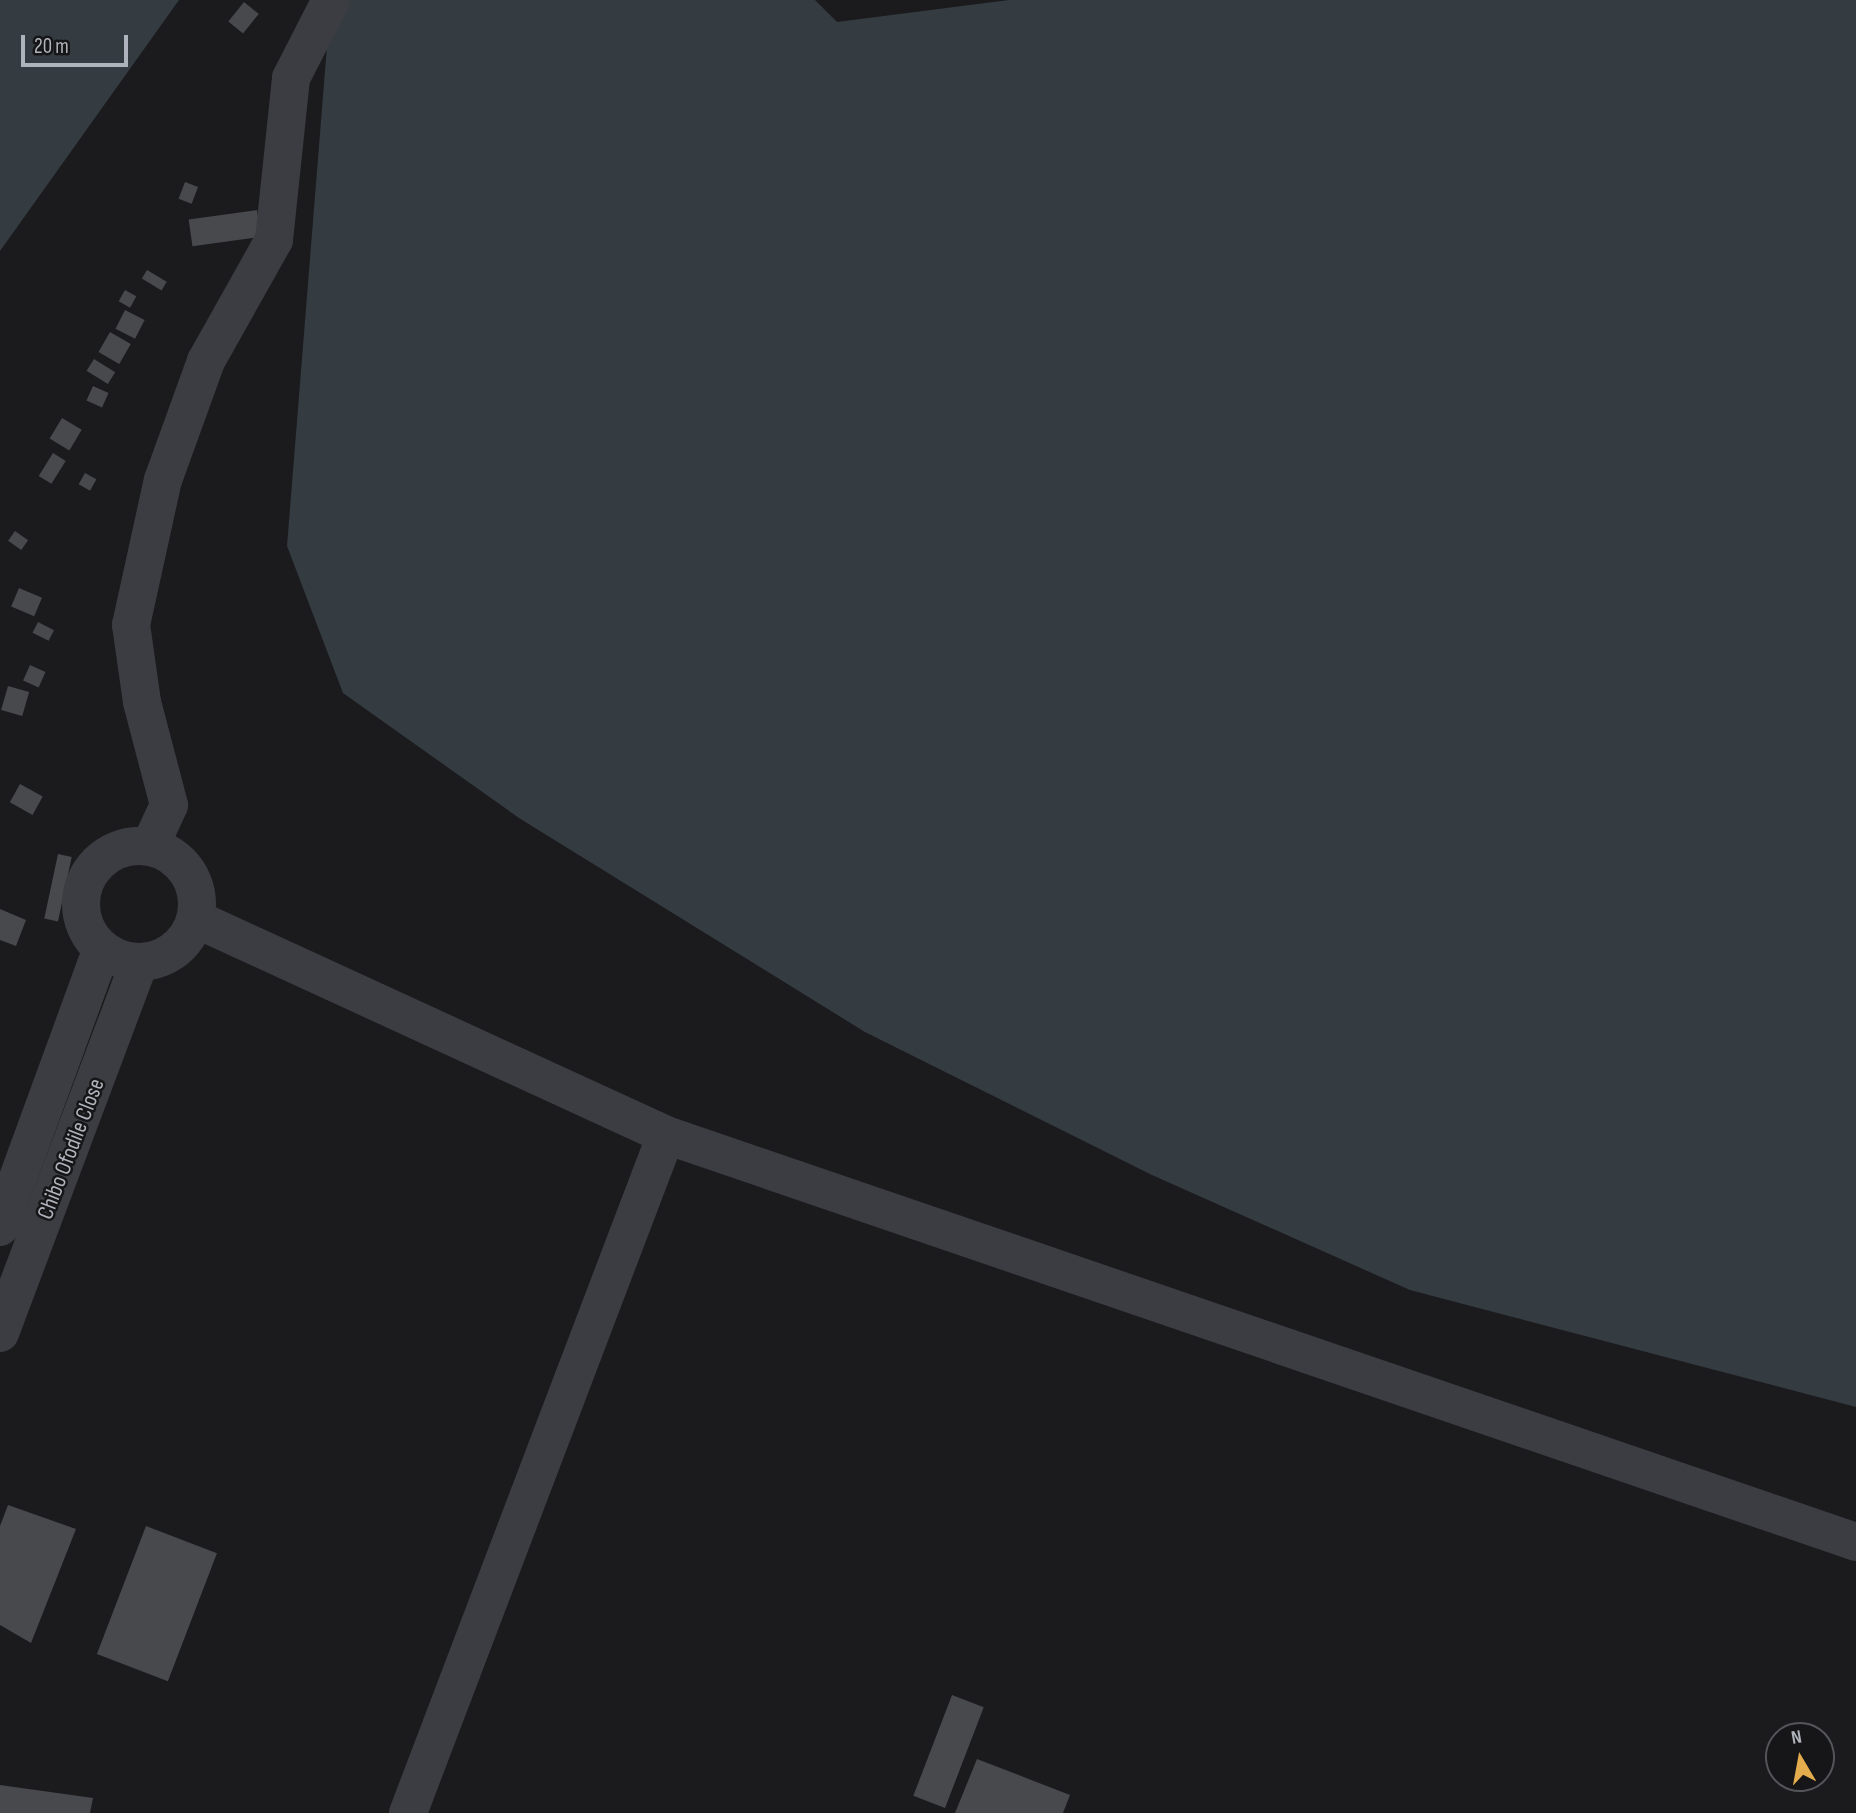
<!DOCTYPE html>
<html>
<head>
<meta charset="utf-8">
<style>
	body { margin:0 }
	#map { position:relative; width:1856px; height:1813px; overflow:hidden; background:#1b1b1d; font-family:"Sofia Sans Condensed",sans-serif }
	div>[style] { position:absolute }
	.water>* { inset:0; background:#343c42 }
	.building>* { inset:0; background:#48494d; transform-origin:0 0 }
	.minor>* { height:38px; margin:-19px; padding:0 19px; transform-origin:19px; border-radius:19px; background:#3c3d42 }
	.minor>.ring { margin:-19px; padding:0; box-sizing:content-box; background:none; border:38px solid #3c3d42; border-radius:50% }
	span { translate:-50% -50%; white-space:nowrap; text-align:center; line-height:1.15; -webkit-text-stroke:5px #161618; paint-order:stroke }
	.street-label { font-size:23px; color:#afb3bb }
	.north { position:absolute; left:1765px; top:1722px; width:70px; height:70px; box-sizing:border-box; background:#161618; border:2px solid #535559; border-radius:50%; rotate:350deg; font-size:19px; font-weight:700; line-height:28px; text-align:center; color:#afb3bb }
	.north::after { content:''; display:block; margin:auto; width:24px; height:32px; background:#e3ac4d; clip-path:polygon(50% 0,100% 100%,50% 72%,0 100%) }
	.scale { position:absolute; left:21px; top:35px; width:107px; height:32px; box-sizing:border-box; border:4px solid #afb3bb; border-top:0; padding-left:9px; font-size:21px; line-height:24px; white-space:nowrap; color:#afb3bb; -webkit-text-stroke:5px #161618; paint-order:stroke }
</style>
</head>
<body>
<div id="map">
	<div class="water">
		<div style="clip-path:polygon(0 0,179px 0,0 251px)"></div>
		<div style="clip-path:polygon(344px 0,815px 0,837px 22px,1009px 0,1856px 0,1856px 1407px,1410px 1290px,1152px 1175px,865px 1032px,519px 818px,343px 693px,287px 546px,329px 21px)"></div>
	</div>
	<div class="building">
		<div style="left:244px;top:2px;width:19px;height:25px;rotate:39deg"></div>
		<div style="left:185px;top:182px;width:14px;height:18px;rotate:21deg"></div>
		<div style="left:257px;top:210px;width:27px;height:69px;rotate:82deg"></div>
		<div style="left:147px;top:270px;width:23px;height:10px;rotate:31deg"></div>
		<div style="left:125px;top:290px;width:13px;height:13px;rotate:29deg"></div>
		<div style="left:125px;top:310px;width:22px;height:21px;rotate:27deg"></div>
		<div style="left:110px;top:332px;width:24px;height:23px;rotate:30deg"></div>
		<div style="left:94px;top:359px;width:25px;height:14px;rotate:32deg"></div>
		<div style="left:93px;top:386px;width:17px;height:16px;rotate:24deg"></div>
		<div style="left:62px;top:418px;width:23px;height:24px;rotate:31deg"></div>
		<div style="left:53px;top:453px;width:15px;height:27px;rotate:32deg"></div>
		<div style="left:85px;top:473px;width:13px;height:13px;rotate:29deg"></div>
		<div style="left:15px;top:531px;width:16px;height:12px;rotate:35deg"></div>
		<div style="left:19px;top:588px;width:25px;height:20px;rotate:23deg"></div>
		<div style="left:38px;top:622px;width:18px;height:12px;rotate:27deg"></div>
		<div style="left:30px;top:665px;width:17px;height:17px;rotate:24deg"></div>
		<div style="left:8px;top:686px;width:22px;height:25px;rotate:16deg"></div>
		<div style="left:20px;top:784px;width:26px;height:21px;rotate:29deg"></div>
		<div style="left:58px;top:854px;width:14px;height:66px;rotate:12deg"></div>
		<div style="clip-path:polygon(0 909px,26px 920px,16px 946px,0 940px)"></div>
		<div style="clip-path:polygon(8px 1505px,76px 1529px,31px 1643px,0 1625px,0 1526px)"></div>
		<div style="left:146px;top:1526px;width:76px;height:137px;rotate:21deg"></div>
		<div style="left:952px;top:1695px;width:34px;height:108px;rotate:21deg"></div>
		<div style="clip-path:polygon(977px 1759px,1070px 1795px,1063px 1813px,955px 1813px)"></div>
		<div style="clip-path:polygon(0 1785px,93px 1798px,90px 1813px,0 1813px)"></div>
	</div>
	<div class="minor">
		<div class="ring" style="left:81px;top:846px;width:78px;height:78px"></div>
		<div style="left:150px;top:846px;width:45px;rotate:-65.1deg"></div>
		<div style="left:169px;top:805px;width:106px;rotate:-104.7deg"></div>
		<div style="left:142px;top:702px;width:78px;rotate:-98.1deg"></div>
		<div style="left:131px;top:625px;width:148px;rotate:-77.6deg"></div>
		<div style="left:163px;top:480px;width:127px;rotate:-70.1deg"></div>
		<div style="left:206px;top:361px;width:139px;rotate:-60.7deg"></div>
		<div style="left:274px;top:240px;width:163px;rotate:-84deg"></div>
		<div style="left:291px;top:78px;width:88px;rotate:-62.9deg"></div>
		<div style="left:196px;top:919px;width:517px;rotate:24.68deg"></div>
		<div style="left:666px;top:1135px;width:1258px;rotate:18.88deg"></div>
		<div style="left:0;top:1227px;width:296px;rotate:-69.9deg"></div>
		<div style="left:0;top:1333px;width:395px;rotate:-69.4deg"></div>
		<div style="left:408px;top:1813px;width:725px;rotate:-69.17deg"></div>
	</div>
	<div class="street-label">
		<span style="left:71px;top:1149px;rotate:-69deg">Chibo Ofodile Close</span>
	</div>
	<div class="north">N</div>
	<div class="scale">20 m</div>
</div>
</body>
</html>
